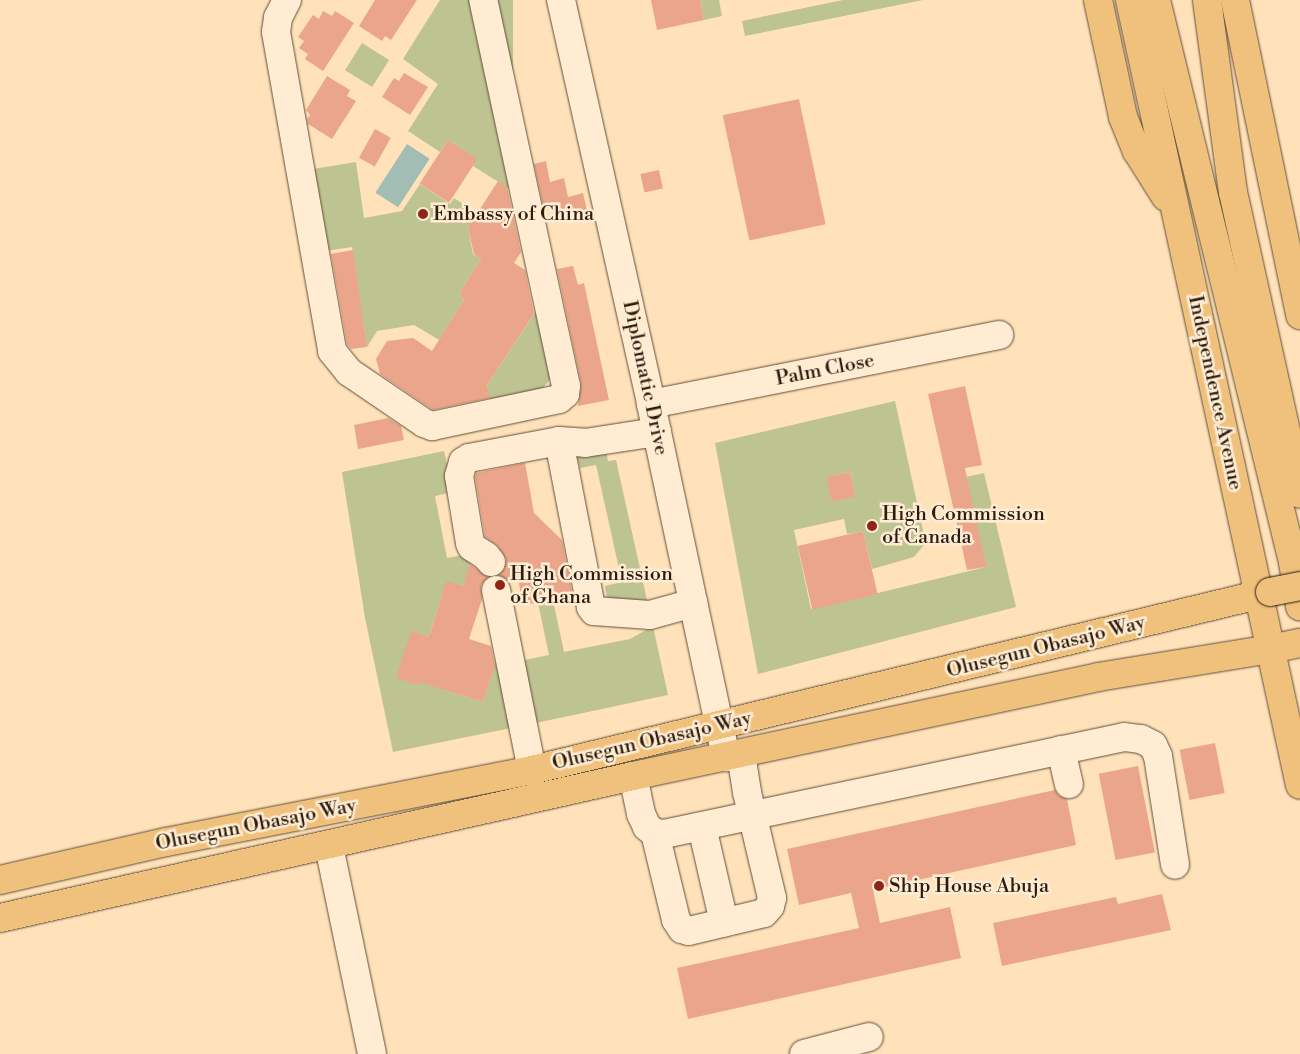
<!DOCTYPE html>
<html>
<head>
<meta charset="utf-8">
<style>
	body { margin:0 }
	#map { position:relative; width:1300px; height:1054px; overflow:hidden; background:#ffe2b9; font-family:"Libre Bodoni",serif }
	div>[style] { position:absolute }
	.green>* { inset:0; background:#bec491; transform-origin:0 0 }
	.water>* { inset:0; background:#a1bdb4; transform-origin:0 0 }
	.building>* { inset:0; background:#eba58a; transform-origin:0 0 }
	.roads { filter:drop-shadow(0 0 1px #604e3a) drop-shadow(0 0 1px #604e3a) }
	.minor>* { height:28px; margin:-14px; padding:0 14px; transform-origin:14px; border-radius:14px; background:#ffecd2 }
	.major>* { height:28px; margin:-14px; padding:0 14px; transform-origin:14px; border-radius:14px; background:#f0c17c }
	.bridges { filter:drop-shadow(0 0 1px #2b1c10) drop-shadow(0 0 1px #2b1c10) }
	.major-bridge>* { height:28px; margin:-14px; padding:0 14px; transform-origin:14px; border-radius:14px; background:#f0c17c }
	.dots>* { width:14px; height:14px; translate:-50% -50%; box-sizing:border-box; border:2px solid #ffecd2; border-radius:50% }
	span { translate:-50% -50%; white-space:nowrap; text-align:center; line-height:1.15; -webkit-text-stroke:5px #ffecd2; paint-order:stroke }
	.poi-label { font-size:20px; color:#2b1c10 }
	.left { translate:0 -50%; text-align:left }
	.street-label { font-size:20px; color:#2b1c10 }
</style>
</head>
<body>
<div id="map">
	<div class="green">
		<div style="clip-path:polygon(440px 0,476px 0,515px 192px,473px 166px,477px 159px,448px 140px,440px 152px,408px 131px,438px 84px,403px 59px)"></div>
		<div style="left:489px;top:0;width:24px;height:170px"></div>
		<div style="clip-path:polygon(700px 0,719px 0,722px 16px,704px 20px)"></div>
		<div style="clip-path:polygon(843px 0,923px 0,745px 36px,742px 21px)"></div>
		<div style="left:362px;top:43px;width:32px;height:32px;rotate:32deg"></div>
		<div style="clip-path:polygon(356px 162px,364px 218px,402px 211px,420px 184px,450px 204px,454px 198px,478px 213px,468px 228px,473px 254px,481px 259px,462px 289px,460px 295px,464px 300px,439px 340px,414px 325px,377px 331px,367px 347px,352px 247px,325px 251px,313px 169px)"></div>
		<div style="clip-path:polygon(539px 307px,553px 376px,537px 395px,491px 405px,487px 385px)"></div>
		<div style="clip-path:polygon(evenodd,895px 401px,924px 535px,924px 545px,914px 557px,872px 569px,863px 531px,847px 534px,844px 519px,794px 530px,811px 609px,986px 567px,948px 481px,984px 473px,1016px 607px,758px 674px,715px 443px,895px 401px,850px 472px,855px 496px,832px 501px,827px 477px,850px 472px)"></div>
		<div style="clip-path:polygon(606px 450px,608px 461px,616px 460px,647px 600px,630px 605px,608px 604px,605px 586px,622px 582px,596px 465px,580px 468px,577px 456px)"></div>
		<div style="clip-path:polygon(evenodd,444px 451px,453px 492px,435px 496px,447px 558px,464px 555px,471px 562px,463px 586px,446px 582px,430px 633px,460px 643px,445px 690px,483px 702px,500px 648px,516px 727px,393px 752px,365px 618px,342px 472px,444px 451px,411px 632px,433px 638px,397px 678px,411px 632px)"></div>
		<div style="clip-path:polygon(553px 600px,564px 652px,630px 639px,653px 626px,668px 695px,531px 724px,520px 661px,549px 655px,538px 603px)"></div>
	</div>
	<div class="water">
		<div style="left:407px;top:144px;width:27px;height:58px;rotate:33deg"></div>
	</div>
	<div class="building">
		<div style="clip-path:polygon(375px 0,417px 0,391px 40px,385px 36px,382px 41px,359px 26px)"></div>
		<div style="clip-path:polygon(651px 0,700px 0,704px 20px,657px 30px)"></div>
		<div style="clip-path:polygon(323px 11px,332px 16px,335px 11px,354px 23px,323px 71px,305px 59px,308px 54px,299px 48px,304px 41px,298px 37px,313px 15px,319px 19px)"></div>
		<div style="clip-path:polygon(404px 73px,428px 87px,410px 115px,382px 97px,394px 78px,399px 81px)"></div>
		<div style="clip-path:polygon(327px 76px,350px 90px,347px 96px,356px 101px,332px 139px,308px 124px,307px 119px,310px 115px,306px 110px)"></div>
		<div style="left:799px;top:99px;width:128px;height:78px;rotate:78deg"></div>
		<div style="left:375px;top:129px;width:18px;height:33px;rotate:29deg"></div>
		<div style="left:448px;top:140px;width:35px;height:52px;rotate:33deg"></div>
		<div style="clip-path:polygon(546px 161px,550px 182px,564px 178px,568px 197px,583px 193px,588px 215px,559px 222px,555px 203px,543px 205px,534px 164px)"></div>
		<div style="left:659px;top:170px;width:19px;height:19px;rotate:78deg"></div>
		<div style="clip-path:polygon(498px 181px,507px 187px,521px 252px,514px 263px,525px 270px,534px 314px,487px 385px,490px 398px,433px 410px,380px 374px,376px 359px,387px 341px,413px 338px,432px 351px,464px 300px,460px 295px,462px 289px,481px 259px,474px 254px,468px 228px)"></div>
		<div style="clip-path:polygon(353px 250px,367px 347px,351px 349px,347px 344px,331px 254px)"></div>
		<div style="clip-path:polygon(573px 266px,578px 285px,584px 283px,609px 400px,578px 406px,581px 383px,557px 269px)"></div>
		<div style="clip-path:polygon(965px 386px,982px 465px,965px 468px,986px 567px,967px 570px,928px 394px)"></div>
		<div style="clip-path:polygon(388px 418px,401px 426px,404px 440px,358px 449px,354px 425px)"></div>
		<div style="clip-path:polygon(525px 463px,534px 513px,562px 540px,573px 597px,523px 605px,517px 573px,508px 580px,499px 575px,505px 568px,506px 559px,498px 546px,485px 537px,475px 477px,476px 473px)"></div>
		<div style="left:850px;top:472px;width:25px;height:24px;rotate:78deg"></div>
		<div style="left:863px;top:531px;width:65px;height:67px;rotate:77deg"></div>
		<div style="clip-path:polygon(470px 564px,488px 577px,481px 585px,482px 599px,469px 639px,491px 646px,495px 665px,483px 702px,419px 682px,418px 685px,396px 678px,411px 631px,429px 637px,446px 581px,463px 586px)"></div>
		<div style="left:1215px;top:743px;width:51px;height:36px;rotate:79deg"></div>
		<div style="left:1138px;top:766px;width:88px;height:40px;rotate:79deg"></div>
		<div style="clip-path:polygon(1055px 790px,1058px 795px,1067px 799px,1076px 845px,873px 890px,880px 923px,950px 907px,961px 958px,688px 1019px,677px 968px,859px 928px,851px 893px,799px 905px,787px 849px)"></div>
		<div style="clip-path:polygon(1162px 894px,1171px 930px,1002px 966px,993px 923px,1116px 897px,1118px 904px)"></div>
	</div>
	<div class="roads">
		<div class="minor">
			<div style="left:287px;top:0;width:20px;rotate:117deg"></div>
			<div style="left:278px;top:18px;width:14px;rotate:98deg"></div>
			<div style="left:276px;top:32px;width:324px;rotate:80deg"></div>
			<div style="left:332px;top:351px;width:27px;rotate:51deg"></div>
			<div style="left:349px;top:372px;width:91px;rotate:34.2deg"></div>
			<div style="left:424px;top:423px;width:9px;rotate:21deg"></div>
			<div style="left:432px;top:426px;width:130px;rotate:-12deg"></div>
			<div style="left:559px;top:399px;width:8px;rotate:-40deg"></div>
			<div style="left:565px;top:394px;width:8px;rotate:-83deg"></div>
			<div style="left:566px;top:386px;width:395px;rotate:-102.1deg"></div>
			<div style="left:561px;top:0;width:414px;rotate:77.4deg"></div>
			<div style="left:651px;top:404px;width:361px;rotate:78deg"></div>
			<div style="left:651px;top:404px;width:355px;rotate:-11.2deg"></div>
			<div style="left:559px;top:441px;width:169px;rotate:79.1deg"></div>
			<div style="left:591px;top:607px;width:5px;rotate:53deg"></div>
			<div style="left:594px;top:611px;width:56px;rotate:4.1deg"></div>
			<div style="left:650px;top:615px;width:45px;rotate:-15.6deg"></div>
			<div style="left:491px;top:562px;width:8px;rotate:-130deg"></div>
			<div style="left:486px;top:556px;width:17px;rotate:-147deg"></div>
			<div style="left:472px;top:547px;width:4px;rotate:-117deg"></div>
			<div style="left:470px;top:543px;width:68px;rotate:-99.3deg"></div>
			<div style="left:459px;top:476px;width:15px;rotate:-74deg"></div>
			<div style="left:463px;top:462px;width:7px;rotate:-34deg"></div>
			<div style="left:469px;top:458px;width:92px;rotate:-10.7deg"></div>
			<div style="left:559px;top:441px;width:26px;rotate:4deg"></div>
			<div style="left:585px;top:443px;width:73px;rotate:-8.7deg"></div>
			<div style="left:496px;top:590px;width:184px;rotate:78.7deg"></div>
			<div style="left:1061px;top:750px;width:35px;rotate:77deg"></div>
			<div style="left:633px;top:776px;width:39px;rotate:78deg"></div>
			<div style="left:641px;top:814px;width:14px;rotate:65deg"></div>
			<div style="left:647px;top:827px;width:10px;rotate:37deg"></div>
			<div style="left:655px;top:833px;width:9px;rotate:6deg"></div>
			<div style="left:664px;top:834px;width:470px;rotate:-11.9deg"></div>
			<div style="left:1124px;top:737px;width:17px;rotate:7deg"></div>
			<div style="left:1141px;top:739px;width:13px;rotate:27deg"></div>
			<div style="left:1153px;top:745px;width:12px;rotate:66deg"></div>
			<div style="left:1158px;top:756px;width:110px;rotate:81.1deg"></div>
			<div style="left:702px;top:827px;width:98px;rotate:77deg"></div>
			<div style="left:655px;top:833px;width:89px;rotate:76.4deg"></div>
			<div style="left:676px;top:920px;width:11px;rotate:56deg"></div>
			<div style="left:682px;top:929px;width:7px;rotate:16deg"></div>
			<div style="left:689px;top:931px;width:77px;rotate:-13.5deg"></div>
			<div style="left:764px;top:913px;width:9px;rotate:-49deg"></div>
			<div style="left:770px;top:906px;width:8px;rotate:-76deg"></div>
			<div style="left:772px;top:898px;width:109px;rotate:-103.3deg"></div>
			<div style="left:747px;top:792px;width:38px;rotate:-99deg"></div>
			<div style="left:329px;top:846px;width:212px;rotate:78.3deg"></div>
			<div style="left:804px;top:1054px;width:67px;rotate:-14.7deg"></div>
		</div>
		<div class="major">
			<div style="left:1098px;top:0;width:120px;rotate:77.9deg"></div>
			<div style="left:1123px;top:117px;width:37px;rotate:68deg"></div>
			<div style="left:1137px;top:151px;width:54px;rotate:57.8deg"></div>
			<div style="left:1130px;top:0;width:803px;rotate:77.78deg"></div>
			<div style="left:1156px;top:0;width:578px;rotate:76.3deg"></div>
			<div style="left:1293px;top:562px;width:45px;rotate:81deg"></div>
			<div style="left:1207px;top:0;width:194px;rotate:82.3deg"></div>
			<div style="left:1233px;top:192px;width:309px;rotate:77.5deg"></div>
			<div style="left:1235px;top:0;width:322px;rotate:78.3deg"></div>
			<div style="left:0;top:880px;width:170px;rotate:-12.9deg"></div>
			<div style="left:166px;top:842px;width:373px;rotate:-11.1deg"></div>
			<div style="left:532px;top:770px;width:759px;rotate:-13.56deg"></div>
			<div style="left:0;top:918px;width:649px;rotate:-12.64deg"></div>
			<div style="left:633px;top:776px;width:475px;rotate:-12deg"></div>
			<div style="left:1098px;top:677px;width:175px;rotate:-9.2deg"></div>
			<div style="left:1271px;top:649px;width:30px;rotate:-12deg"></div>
		</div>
	</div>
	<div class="bridges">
		<div class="major-bridge">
			<div style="left:1270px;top:592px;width:31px;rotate:-11deg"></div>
		</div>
	</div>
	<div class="dots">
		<div style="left:423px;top:214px;background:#8f2418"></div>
		<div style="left:872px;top:526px;background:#8f2418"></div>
		<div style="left:500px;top:585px;background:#8f2418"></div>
		<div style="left:879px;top:886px;background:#8f2418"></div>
	</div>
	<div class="poi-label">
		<span class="left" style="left:433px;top:214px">Embassy of China</span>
		<span class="left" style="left:882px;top:526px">High Commission<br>of Canada</span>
		<span class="left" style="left:510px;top:586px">High Commission<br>of Ghana</span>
		<span class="left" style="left:889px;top:886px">Ship House Abuja</span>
	</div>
	<div class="street-label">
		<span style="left:825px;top:370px;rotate:-11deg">Palm Close</span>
		<span style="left:645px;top:378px;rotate:78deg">Diplomatic Drive</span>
		<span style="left:1215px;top:393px;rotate:78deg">Independence Avenue</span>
		<span style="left:1046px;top:647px;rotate:-14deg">Olusegun Obasajo Way</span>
		<span style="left:652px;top:741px;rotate:-13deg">Olusegun Obasajo Way</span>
		<span style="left:256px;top:825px;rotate:-11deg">Olusegun Obasajo Way</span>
	</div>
</div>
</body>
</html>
